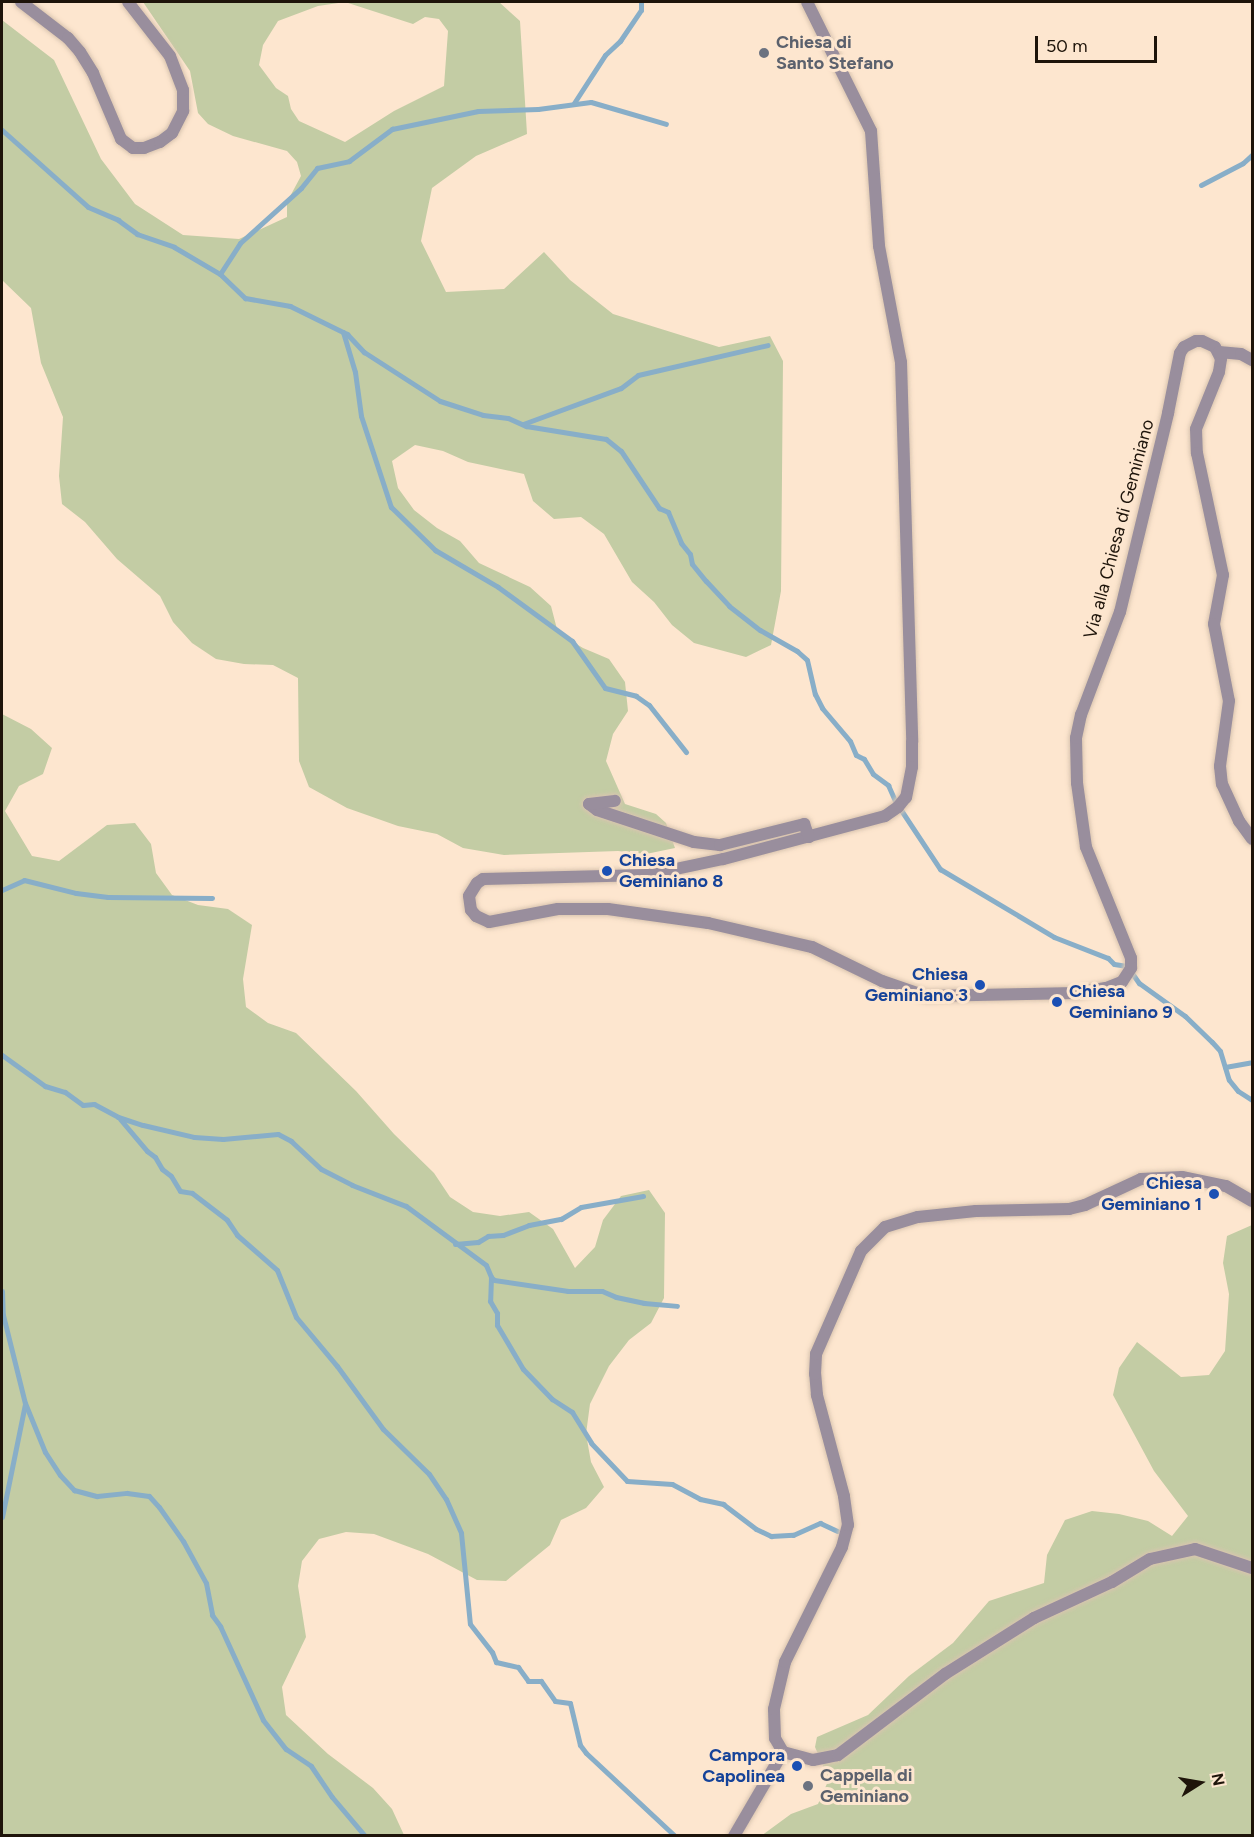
<!DOCTYPE html>
<html>
<head>
<meta charset="utf-8">
<style>
	body { margin:0 }
	#map { position:relative; width:1254px; height:1837px; overflow:hidden; background:#fde6cf; font-family:Figtree,sans-serif }
	div>[style] { position:absolute }
	.green>* { inset:0; background:#c3cca4 }
	.stream>* { height:5px; margin:-2.5px; padding:0 2.5px; transform-origin:2.5px; border-radius:2.5px; background:#88aec8 }
	.roads { filter:drop-shadow(0 0 2px #d9c4af) drop-shadow(0 0 2px #d9c4af) }
	.minor>* { height:12px; margin:-6px; padding:0 6px; transform-origin:6px; border-radius:6px; background:#998e9d }
	.dots>* { width:16px; height:16px; translate:-50% -50%; box-sizing:border-box; border:3px solid #fde6cf; border-radius:50% }
	span { translate:-50% -50%; white-space:nowrap; text-align:center; line-height:1.15; -webkit-text-stroke:6px #fde6cf; paint-order:stroke }
	.worship-label { font-size:18px; color:#5b616d; font-weight:700 }
	.left { translate:0 -50%; text-align:left }
	.street-label { font-size:18px; color:#1e140a }
	.transit-label { font-size:18px; color:#164399; font-weight:700 }
	.right { translate:-100% -50%; text-align:right }
	.frame { position:absolute; inset:0; border:3px solid #1e140a; pointer-events:none }
	.north { position:absolute; left:1170px; top:1753px; width:60px; height:60px; -webkit-text-stroke:4px #fde6cf; paint-order:stroke; rotate:79deg; font-size:16px; font-weight:700; line-height:24px; text-align:center; color:#1e140a }
	.north::after { content:''; display:block; margin:auto; width:21px; height:27px; background:#1e140a; clip-path:polygon(50% 0,100% 100%,50% 72%,0 100%) }
	.scale { position:absolute; left:1035px; top:36px; width:122px; height:27px; box-sizing:border-box; border:3px solid #1e140a; border-top:0; padding-left:8px; font-size:18px; line-height:21px; white-space:nowrap; color:#1e140a; -webkit-text-stroke:4px #fde6cf; paint-order:stroke }
</style>
</head>
<body>
<div id="map">
	<div class="green">
		<div style="clip-path:polygon(evenodd,143px 2px,499px 2px,520px 21px,527px 134px,476px 156px,432px 188px,421px 241px,446px 292px,504px 289px,544px 252px,570px 280px,613px 314px,719px 347px,770px 336px,783px 361px,781px 591px,771px 645px,746px 657px,694px 643px,672px 625px,654px 602px,632px 582px,604px 534px,581px 517px,554px 519px,533px 501px,524px 474px,468px 462px,443px 451px,415px 445px,392px 461px,398px 488px,414px 510px,437px 528px,460px 541px,479px 563px,530px 587px,551px 606px,558px 633px,583px 648px,609px 659px,625px 682px,628px 711px,613px 734px,606px 761px,625px 804px,656px 814px,666px 823px,675px 848px,646px 854px,618px 851px,504px 855px,463px 848px,437px 834px,398px 826px,347px 808px,309px 787px,299px 761px,298px 678px,273px 665px,244px 664px,216px 659px,192px 643px,173px 622px,160px 596px,117px 559px,85px 522px,62px 504px,59px 476px,63px 417px,41px 363px,31px 308px,2px 280px,2px 20px,54px 60px,101px 159px,135px 204px,183px 235px,239px 239px,287px 217px,287px 202px,301px 176px,297px 162px,287px 151px,233px 136px,208px 124px,198px 113px,190px 71px,143px 2px,345px 2px,413px 24px,425px 17px,439px 19px,448px 31px,444px 86px,394px 111px,345px 142px,299px 121px,291px 109px,288px 96px,276px 88px,259px 65px,263px 45px,278px 21px,318px 6px,345px 2px)"></div>
		<div style="clip-path:polygon(2px 714px,31px 729px,52px 748px,43px 774px,19px 786px,5px 811px,32px 856px,59px 861px,107px 825px,135px 823px,151px 844px,156px 873px,172px 895px,198px 905px,228px 909px,252px 925px,243px 979px,246px 1007px,268px 1023px,296px 1033px,356px 1091px,394px 1134px,434px 1173px,450px 1197px,473px 1212px,500px 1216px,529px 1212px,553px 1229px,575px 1268px,595px 1247px,603px 1220px,621px 1196px,649px 1190px,665px 1213px,664px 1298px,651px 1323px,629px 1340px,609px 1366px,590px 1404px,586px 1434px,591px 1462px,604px 1487px,586px 1508px,561px 1520px,550px 1545px,506px 1581px,477px 1580px,428px 1554px,374px 1534px,346px 1532px,319px 1539px,302px 1561px,298px 1586px,306px 1637px,282px 1687px,286px 1715px,328px 1754px,373px 1788px,392px 1809px,404px 1835px,2px 1835px)"></div>
		<div style="clip-path:polygon(1252px 1225px,1252px 1835px,761px 1836px,791px 1814px,818px 1804px,829px 1779px,815px 1747px,817px 1737px,868px 1715px,909px 1676px,953px 1643px,989px 1601px,1044px 1583px,1047px 1555px,1065px 1520px,1092px 1511px,1119px 1514px,1148px 1521px,1172px 1536px,1188px 1516px,1154px 1471px,1113px 1395px,1119px 1368px,1137px 1342px,1181px 1377px,1209px 1375px,1225px 1351px,1229px 1294px,1223px 1263px,1227px 1236px)"></div>
	</div>
	<div class="stream">
		<div style="left:574px;top:103px;width:57px;rotate:-57.1deg"></div>
		<div style="left:605px;top:55px;width:21px;rotate:-43deg"></div>
		<div style="left:620px;top:41px;width:37px;rotate:-56deg"></div>
		<div style="left:641px;top:10px;width:8px;rotate:-90deg"></div>
		<div style="left:2px;top:130px;width:115px;rotate:41.8deg"></div>
		<div style="left:88px;top:207px;width:33px;rotate:23deg"></div>
		<div style="left:118px;top:220px;width:24px;rotate:36deg"></div>
		<div style="left:137px;top:234px;width:39px;rotate:19deg"></div>
		<div style="left:174px;top:247px;width:53px;rotate:30.4deg"></div>
		<div style="left:220px;top:274px;width:35px;rotate:44deg"></div>
		<div style="left:245px;top:298px;width:46px;rotate:10.1deg"></div>
		<div style="left:290px;top:306px;width:64px;rotate:26.2deg"></div>
		<div style="left:347px;top:334px;width:25px;rotate:47deg"></div>
		<div style="left:364px;top:352px;width:90px;rotate:32.8deg"></div>
		<div style="left:440px;top:401px;width:45px;rotate:18deg"></div>
		<div style="left:483px;top:415px;width:25px;rotate:7deg"></div>
		<div style="left:508px;top:418px;width:20px;rotate:24deg"></div>
		<div style="left:526px;top:426px;width:81px;rotate:9.2deg"></div>
		<div style="left:606px;top:439px;width:19px;rotate:39deg"></div>
		<div style="left:621px;top:451px;width:69px;rotate:56.3deg"></div>
		<div style="left:659px;top:508px;width:10px;rotate:24deg"></div>
		<div style="left:668px;top:512px;width:34px;rotate:67deg"></div>
		<div style="left:681px;top:543px;width:14px;rotate:51deg"></div>
		<div style="left:690px;top:554px;width:10px;rotate:79deg"></div>
		<div style="left:692px;top:564px;width:22px;rotate:51deg"></div>
		<div style="left:706px;top:581px;width:34px;rotate:47deg"></div>
		<div style="left:729px;top:606px;width:39px;rotate:38deg"></div>
		<div style="left:760px;top:630px;width:43px;rotate:29.6deg"></div>
		<div style="left:797px;top:651px;width:13px;rotate:42deg"></div>
		<div style="left:807px;top:660px;width:35px;rotate:77deg"></div>
		<div style="left:815px;top:694px;width:16px;rotate:63deg"></div>
		<div style="left:822px;top:708px;width:43px;rotate:49.7deg"></div>
		<div style="left:850px;top:741px;width:15px;rotate:67deg"></div>
		<div style="left:856px;top:755px;width:9px;rotate:27deg"></div>
		<div style="left:864px;top:759px;width:17px;rotate:59deg"></div>
		<div style="left:873px;top:774px;width:19px;rotate:36deg"></div>
		<div style="left:888px;top:785px;width:17px;rotate:66deg"></div>
		<div style="left:895px;top:801px;width:82px;rotate:56.5deg"></div>
		<div style="left:940px;top:869px;width:133px;rotate:30.8deg"></div>
		<div style="left:1054px;top:937px;width:58px;rotate:21.3deg"></div>
		<div style="left:1108px;top:958px;width:8px;rotate:45deg"></div>
		<div style="left:1114px;top:964px;width:13px;rotate:9deg"></div>
		<div style="left:1127px;top:966px;width:21px;rotate:55deg"></div>
		<div style="left:1139px;top:983px;width:57px;rotate:35.7deg"></div>
		<div style="left:1185px;top:1016px;width:37px;rotate:44deg"></div>
		<div style="left:1212px;top:1042px;width:12px;rotate:48deg"></div>
		<div style="left:1220px;top:1051px;width:30px;rotate:73deg"></div>
		<div style="left:1229px;top:1080px;width:14px;rotate:51deg"></div>
		<div style="left:1238px;top:1091px;width:17px;rotate:33deg"></div>
		<div style="left:1201px;top:185px;width:47px;rotate:-27.6deg"></div>
		<div style="left:1243px;top:163px;width:12px;rotate:-42deg"></div>
		<div style="left:220px;top:274px;width:37px;rotate:-57deg"></div>
		<div style="left:240px;top:243px;width:82px;rotate:-42deg"></div>
		<div style="left:301px;top:188px;width:26px;rotate:-51deg"></div>
		<div style="left:317px;top:168px;width:33px;rotate:-12deg"></div>
		<div style="left:349px;top:161px;width:54px;rotate:-36.7deg"></div>
		<div style="left:392px;top:129px;width:88px;rotate:-11.8deg"></div>
		<div style="left:478px;top:111px;width:60px;rotate:-1.9deg"></div>
		<div style="left:538px;top:109px;width:53px;rotate:-7.5deg"></div>
		<div style="left:591px;top:102px;width:78px;rotate:16.3deg"></div>
		<div style="left:343px;top:332px;width:42px;rotate:73.3deg"></div>
		<div style="left:355px;top:372px;width:44px;rotate:82.2deg"></div>
		<div style="left:361px;top:416px;width:96px;rotate:71.8deg"></div>
		<div style="left:391px;top:507px;width:62px;rotate:44.3deg"></div>
		<div style="left:435px;top:550px;width:73px;rotate:30.4deg"></div>
		<div style="left:498px;top:587px;width:92px;rotate:36.1deg"></div>
		<div style="left:572px;top:641px;width:57px;rotate:54.9deg"></div>
		<div style="left:605px;top:688px;width:32px;rotate:14deg"></div>
		<div style="left:636px;top:696px;width:16px;rotate:35deg"></div>
		<div style="left:649px;top:705px;width:60px;rotate:51.8deg"></div>
		<div style="left:523px;top:424px;width:104px;rotate:-20.2deg"></div>
		<div style="left:621px;top:388px;width:21px;rotate:-37deg"></div>
		<div style="left:638px;top:375px;width:133px;rotate:-13deg"></div>
		<div style="left:2px;top:890px;width:24px;rotate:-24deg"></div>
		<div style="left:24px;top:880px;width:54px;rotate:14deg"></div>
		<div style="left:76px;top:893px;width:32px;rotate:7deg"></div>
		<div style="left:108px;top:897px;width:104px;rotate:0.6deg"></div>
		<div style="left:2px;top:1055px;width:53px;rotate:35.8deg"></div>
		<div style="left:45px;top:1086px;width:21px;rotate:17deg"></div>
		<div style="left:65px;top:1092px;width:22px;rotate:36deg"></div>
		<div style="left:83px;top:1105px;width:11px;rotate:-5deg"></div>
		<div style="left:94px;top:1104px;width:27px;rotate:28deg"></div>
		<div style="left:118px;top:1117px;width:26px;rotate:18deg"></div>
		<div style="left:143px;top:1125px;width:52px;rotate:13.2deg"></div>
		<div style="left:194px;top:1137px;width:29px;rotate:4deg"></div>
		<div style="left:223px;top:1139px;width:55px;rotate:-5.2deg"></div>
		<div style="left:278px;top:1134px;width:15px;rotate:28deg"></div>
		<div style="left:291px;top:1141px;width:41px;rotate:43deg"></div>
		<div style="left:321px;top:1169px;width:35px;rotate:27deg"></div>
		<div style="left:352px;top:1185px;width:58px;rotate:21.3deg"></div>
		<div style="left:406px;top:1206px;width:99px;rotate:36.4deg"></div>
		<div style="left:486px;top:1265px;width:13px;rotate:67deg"></div>
		<div style="left:491px;top:1277px;width:24px;rotate:92deg"></div>
		<div style="left:490px;top:1301px;width:14px;rotate:60deg"></div>
		<div style="left:497px;top:1313px;width:12px;rotate:90deg"></div>
		<div style="left:497px;top:1325px;width:51px;rotate:59.4deg"></div>
		<div style="left:523px;top:1369px;width:42px;rotate:46deg"></div>
		<div style="left:552px;top:1399px;width:24px;rotate:33deg"></div>
		<div style="left:572px;top:1412px;width:36px;rotate:58deg"></div>
		<div style="left:591px;top:1443px;width:52px;rotate:46.5deg"></div>
		<div style="left:627px;top:1481px;width:45px;rotate:3.8deg"></div>
		<div style="left:672px;top:1484px;width:32px;rotate:28deg"></div>
		<div style="left:700px;top:1499px;width:24px;rotate:12deg"></div>
		<div style="left:723px;top:1504px;width:41px;rotate:37.1deg"></div>
		<div style="left:756px;top:1529px;width:17px;rotate:25deg"></div>
		<div style="left:771px;top:1536px;width:22px;rotate:-3deg"></div>
		<div style="left:793px;top:1535px;width:30px;rotate:-24deg"></div>
		<div style="left:820px;top:1523px;width:19px;rotate:25deg"></div>
		<div style="left:1225px;top:1067px;width:27px;rotate:-10deg"></div>
		<div style="left:120px;top:1119px;width:42px;rotate:49.8deg"></div>
		<div style="left:147px;top:1151px;width:10px;rotate:37deg"></div>
		<div style="left:155px;top:1157px;width:14px;rotate:60deg"></div>
		<div style="left:162px;top:1169px;width:11px;rotate:38deg"></div>
		<div style="left:171px;top:1176px;width:17px;rotate:59deg"></div>
		<div style="left:180px;top:1191px;width:12px;rotate:9deg"></div>
		<div style="left:192px;top:1193px;width:44px;rotate:37.6deg"></div>
		<div style="left:227px;top:1220px;width:18px;rotate:56deg"></div>
		<div style="left:237px;top:1235px;width:53px;rotate:41.2deg"></div>
		<div style="left:277px;top:1270px;width:51px;rotate:68deg"></div>
		<div style="left:296px;top:1317px;width:64px;rotate:50.1deg"></div>
		<div style="left:337px;top:1366px;width:78px;rotate:53.9deg"></div>
		<div style="left:383px;top:1429px;width:64px;rotate:44.4deg"></div>
		<div style="left:429px;top:1474px;width:30px;rotate:56deg"></div>
		<div style="left:446px;top:1499px;width:37px;rotate:66deg"></div>
		<div style="left:461px;top:1533px;width:91px;rotate:84.4deg"></div>
		<div style="left:470px;top:1624px;width:36px;rotate:52deg"></div>
		<div style="left:492px;top:1652px;width:11px;rotate:68deg"></div>
		<div style="left:496px;top:1662px;width:23px;rotate:13deg"></div>
		<div style="left:518px;top:1667px;width:17px;rotate:54deg"></div>
		<div style="left:528px;top:1681px;width:13px"></div>
		<div style="left:541px;top:1681px;width:24px;rotate:55deg"></div>
		<div style="left:555px;top:1701px;width:15px;rotate:8deg"></div>
		<div style="left:570px;top:1703px;width:43px;rotate:76.6deg"></div>
		<div style="left:580px;top:1745px;width:10px;rotate:53deg"></div>
		<div style="left:586px;top:1753px;width:122px;rotate:43deg"></div>
		<div style="left:455px;top:1244px;width:23px;rotate:-5deg"></div>
		<div style="left:478px;top:1242px;width:12px;rotate:-31deg"></div>
		<div style="left:488px;top:1236px;width:15px;rotate:-4deg"></div>
		<div style="left:503px;top:1235px;width:28px;rotate:-21deg"></div>
		<div style="left:529px;top:1225px;width:33px;rotate:-11deg"></div>
		<div style="left:561px;top:1219px;width:23px;rotate:-31deg"></div>
		<div style="left:581px;top:1207px;width:63px;rotate:-10.1deg"></div>
		<div style="left:491px;top:1277px;width:4px;rotate:45deg"></div>
		<div style="left:494px;top:1280px;width:75px;rotate:8.5deg"></div>
		<div style="left:568px;top:1291px;width:34px"></div>
		<div style="left:602px;top:1291px;width:15px;rotate:23deg"></div>
		<div style="left:616px;top:1297px;width:29px;rotate:12deg"></div>
		<div style="left:644px;top:1303px;width:33px;rotate:5deg"></div>
		<div style="left:2px;top:1291px;width:24px;rotate:88deg"></div>
		<div style="left:3px;top:1315px;width:91px;rotate:76deg"></div>
		<div style="left:25px;top:1403px;width:53px;rotate:67.8deg"></div>
		<div style="left:45px;top:1452px;width:27px;rotate:57deg"></div>
		<div style="left:60px;top:1475px;width:21px;rotate:47deg"></div>
		<div style="left:74px;top:1490px;width:24px;rotate:15deg"></div>
		<div style="left:97px;top:1496px;width:30px;rotate:-6deg"></div>
		<div style="left:127px;top:1493px;width:22px;rotate:8deg"></div>
		<div style="left:149px;top:1496px;width:15px;rotate:48deg"></div>
		<div style="left:159px;top:1507px;width:42px;rotate:54.8deg"></div>
		<div style="left:183px;top:1541px;width:48px;rotate:61.3deg"></div>
		<div style="left:206px;top:1583px;width:33px;rotate:79deg"></div>
		<div style="left:212px;top:1615px;width:14px;rotate:54deg"></div>
		<div style="left:220px;top:1626px;width:103px;rotate:65.4deg"></div>
		<div style="left:263px;top:1720px;width:37px;rotate:52deg"></div>
		<div style="left:286px;top:1749px;width:30px;rotate:34deg"></div>
		<div style="left:311px;top:1766px;width:37px;rotate:56deg"></div>
		<div style="left:332px;top:1797px;width:51px;rotate:49.8deg"></div>
		<div style="left:2px;top:1517px;width:115px;rotate:-78.5deg"></div>
	</div>
	<div class="roads">
		<div class="minor">
			<div style="left:21px;top:2px;width:59px;rotate:37.5deg"></div>
			<div style="left:68px;top:38px;width:18px;rotate:49deg"></div>
			<div style="left:80px;top:52px;width:25px;rotate:58deg"></div>
			<div style="left:93px;top:73px;width:72px;rotate:67deg"></div>
			<div style="left:121px;top:139px;width:15px;rotate:37deg"></div>
			<div style="left:133px;top:148px;width:11px"></div>
			<div style="left:144px;top:148px;width:17px;rotate:-21deg"></div>
			<div style="left:160px;top:142px;width:15px;rotate:-37deg"></div>
			<div style="left:172px;top:133px;width:25px;rotate:-63deg"></div>
			<div style="left:183px;top:111px;width:21px;rotate:-90deg"></div>
			<div style="left:183px;top:90px;width:36px;rotate:-111deg"></div>
			<div style="left:170px;top:56px;width:68px;rotate:-127.9deg"></div>
			<div style="left:807px;top:2px;width:144px;rotate:63.6deg"></div>
			<div style="left:871px;top:131px;width:115px;rotate:86deg"></div>
			<div style="left:879px;top:246px;width:118px;rotate:79.3deg"></div>
			<div style="left:901px;top:362px;width:380px;rotate:88.3deg"></div>
			<div style="left:912px;top:742px;width:25px;rotate:90deg"></div>
			<div style="left:912px;top:767px;width:31px;rotate:101deg"></div>
			<div style="left:906px;top:797px;width:13px;rotate:129deg"></div>
			<div style="left:898px;top:807px;width:16px;rotate:145deg"></div>
			<div style="left:885px;top:816px;width:168px;rotate:165.1deg"></div>
			<div style="left:723px;top:859px;width:78px;rotate:168.1deg"></div>
			<div style="left:647px;top:875px;width:164px;rotate:178.6deg"></div>
			<div style="left:483px;top:879px;width:7px;rotate:146deg"></div>
			<div style="left:477px;top:883px;width:15px;rotate:122deg"></div>
			<div style="left:469px;top:896px;width:14px;rotate:82deg"></div>
			<div style="left:471px;top:910px;width:8px;rotate:50deg"></div>
			<div style="left:476px;top:916px;width:14px;rotate:25deg"></div>
			<div style="left:489px;top:922px;width:70px;rotate:-10.7deg"></div>
			<div style="left:558px;top:909px;width:50px"></div>
			<div style="left:608px;top:909px;width:101px;rotate:8deg"></div>
			<div style="left:708px;top:923px;width:107px;rotate:13deg"></div>
			<div style="left:812px;top:947px;width:78px;rotate:25.9deg"></div>
			<div style="left:882px;top:981px;width:46px;rotate:18.8deg"></div>
			<div style="left:926px;top:996px;width:151px;rotate:-1.1deg"></div>
			<div style="left:1077px;top:993px;width:29px;rotate:-10deg"></div>
			<div style="left:1106px;top:988px;width:17px;rotate:-21deg"></div>
			<div style="left:1122px;top:982px;width:17px;rotate:-57deg"></div>
			<div style="left:1131px;top:968px;width:10px;rotate:-90deg"></div>
			<div style="left:1131px;top:958px;width:120px;rotate:-112.1deg"></div>
			<div style="left:1086px;top:847px;width:65px;rotate:-98deg"></div>
			<div style="left:1077px;top:783px;width:45px;rotate:-91.3deg"></div>
			<div style="left:1076px;top:738px;width:24px;rotate:-78deg"></div>
			<div style="left:1081px;top:715px;width:110px;rotate:-69.3deg"></div>
			<div style="left:1120px;top:612px;width:205px;rotate:-76.4deg"></div>
			<div style="left:1168px;top:413px;width:61px;rotate:-78.7deg"></div>
			<div style="left:1180px;top:353px;width:7px;rotate:-56deg"></div>
			<div style="left:1184px;top:347px;width:13px;rotate:-27deg"></div>
			<div style="left:1196px;top:341px;width:6px"></div>
			<div style="left:1202px;top:341px;width:14px;rotate:25deg"></div>
			<div style="left:1215px;top:347px;width:13px;rotate:63deg"></div>
			<div style="left:1221px;top:359px;width:13px;rotate:99deg"></div>
			<div style="left:1219px;top:372px;width:61px;rotate:112deg"></div>
			<div style="left:1196px;top:429px;width:24px;rotate:88deg"></div>
			<div style="left:1197px;top:453px;width:125px;rotate:78deg"></div>
			<div style="left:1223px;top:575px;width:50px;rotate:100.4deg"></div>
			<div style="left:1214px;top:624px;width:78px;rotate:79deg"></div>
			<div style="left:1229px;top:701px;width:66px;rotate:97.9deg"></div>
			<div style="left:1220px;top:766px;width:18px;rotate:84deg"></div>
			<div style="left:1222px;top:784px;width:41px;rotate:65.3deg"></div>
			<div style="left:1239px;top:821px;width:22px;rotate:54deg"></div>
			<div style="left:1219px;top:352px;width:22px;rotate:5deg"></div>
			<div style="left:1241px;top:354px;width:13px;rotate:29deg"></div>
			<div style="left:589px;top:804px;width:10px;rotate:37deg"></div>
			<div style="left:597px;top:810px;width:102px;rotate:18.3deg"></div>
			<div style="left:694px;top:842px;width:26px;rotate:7deg"></div>
			<div style="left:720px;top:845px;width:87px;rotate:-14deg"></div>
			<div style="left:804px;top:824px;width:14px;rotate:69deg"></div>
			<div style="left:589px;top:804px;width:26px;rotate:-7deg"></div>
			<div style="left:783px;top:1752px;width:16px;rotate:-120deg"></div>
			<div style="left:775px;top:1738px;width:29px;rotate:-92deg"></div>
			<div style="left:774px;top:1709px;width:48px;rotate:-76.8deg"></div>
			<div style="left:785px;top:1662px;width:128px;rotate:-63.6deg"></div>
			<div style="left:842px;top:1547px;width:23px;rotate:-75deg"></div>
			<div style="left:848px;top:1525px;width:29px;rotate:-98deg"></div>
			<div style="left:844px;top:1496px;width:105px;rotate:-105deg"></div>
			<div style="left:817px;top:1395px;width:21px;rotate:-95deg"></div>
			<div style="left:815px;top:1374px;width:20px;rotate:-87deg"></div>
			<div style="left:816px;top:1354px;width:112px;rotate:-66.4deg"></div>
			<div style="left:861px;top:1251px;width:34px;rotate:-45deg"></div>
			<div style="left:885px;top:1227px;width:34px;rotate:-17deg"></div>
			<div style="left:918px;top:1217px;width:58px;rotate:-5.9deg"></div>
			<div style="left:976px;top:1211px;width:93px;rotate:-1.2deg"></div>
			<div style="left:1069px;top:1209px;width:16px;rotate:-14deg"></div>
			<div style="left:1085px;top:1205px;width:62px;rotate:-24.9deg"></div>
			<div style="left:1141px;top:1179px;width:41px;rotate:-2.8deg"></div>
			<div style="left:1182px;top:1177px;width:45px;rotate:11.6deg"></div>
			<div style="left:1226px;top:1186px;width:30px;rotate:30deg"></div>
			<div style="left:783px;top:1752px;width:31px;rotate:15deg"></div>
			<div style="left:813px;top:1760px;width:25px;rotate:-11deg"></div>
			<div style="left:838px;top:1755px;width:134px;rotate:-37.1deg"></div>
			<div style="left:945px;top:1674px;width:105px;rotate:-32.2deg"></div>
			<div style="left:1034px;top:1618px;width:86px;rotate:-24.8deg"></div>
			<div style="left:1112px;top:1582px;width:44px;rotate:-31.2deg"></div>
			<div style="left:1150px;top:1559px;width:46px;rotate:-12.5deg"></div>
			<div style="left:1195px;top:1549px;width:60px;rotate:18.4deg"></div>
			<div style="left:734px;top:1836px;width:97px;rotate:-59.7deg"></div>
		</div>
	</div>
	<div class="dots">
		<div style="left:764px;top:53px;background:#6b7280"></div>
		<div style="left:607px;top:871px;background:#1a4fb4"></div>
		<div style="left:980px;top:985px;background:#1a4fb4"></div>
		<div style="left:1057px;top:1002px;background:#1a4fb4"></div>
		<div style="left:1214px;top:1194px;background:#1a4fb4"></div>
		<div style="left:797px;top:1766px;background:#1a4fb4"></div>
		<div style="left:808px;top:1786px;background:#6b7280"></div>
	</div>
	<div class="worship-label">
		<span class="left" style="left:776px;top:53px">Chiesa di<br>Santo Stefano</span>
		<span class="left" style="left:820px;top:1786px">Cappella di<br>Geminiano</span>
	</div>
	<div class="street-label">
		<span style="left:1119px;top:529px;rotate:-75deg">Via alla Chiesa di Geminiano</span>
	</div>
	<div class="transit-label">
		<span class="left" style="left:619px;top:871px">Chiesa<br>Geminiano 8</span>
		<span class="right" style="left:968px;top:985px">Chiesa<br>Geminiano 3</span>
		<span class="left" style="left:1069px;top:1002px">Chiesa<br>Geminiano 9</span>
		<span class="right" style="left:1202px;top:1194px">Chiesa<br>Geminiano 1</span>
		<span class="right" style="left:785px;top:1766px">Campora<br>Capolinea</span>
	</div>
	<div class="frame"></div>
	<div class="north">N</div>
	<div class="scale">50 m</div>
</div>
</body>
</html>
